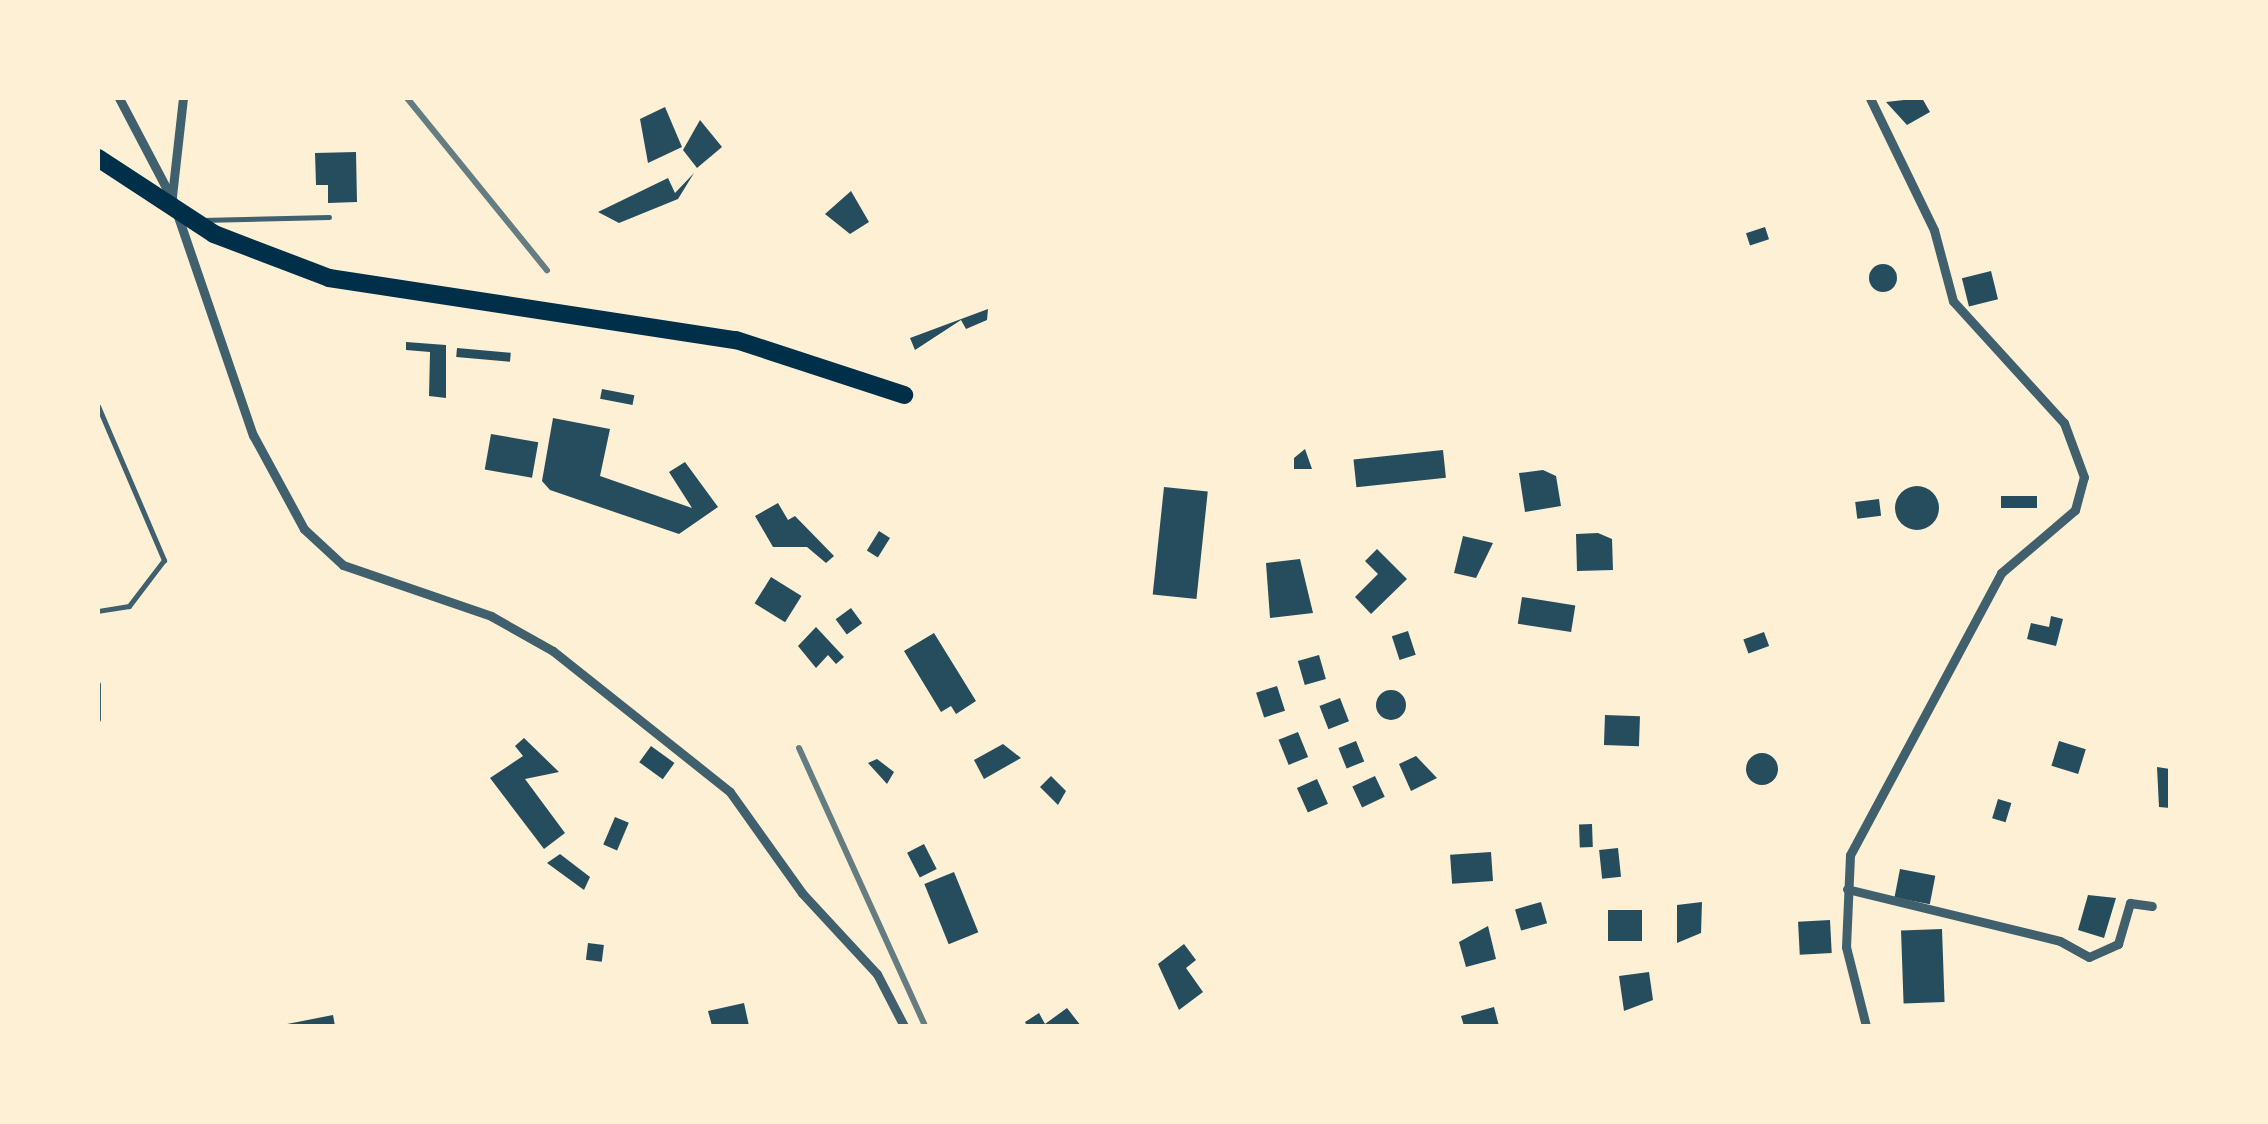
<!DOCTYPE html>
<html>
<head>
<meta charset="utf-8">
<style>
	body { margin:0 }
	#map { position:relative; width:2268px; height:1124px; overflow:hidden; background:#fdf0d5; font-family:Merriweather,serif }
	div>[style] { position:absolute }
	.building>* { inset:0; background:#264d5e; transform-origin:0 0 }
	.round { border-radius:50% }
	.service>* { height:5px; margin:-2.5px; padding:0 2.5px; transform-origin:2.5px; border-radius:2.5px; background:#3f606c }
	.minor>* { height:9px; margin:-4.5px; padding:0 4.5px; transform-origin:4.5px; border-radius:4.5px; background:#3f606c }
	.motorway>* { height:18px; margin:-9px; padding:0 9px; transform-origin:9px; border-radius:9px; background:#003049 }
	.rail>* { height:6px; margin:-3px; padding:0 3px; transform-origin:3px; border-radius:3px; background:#657d81 }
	span { translate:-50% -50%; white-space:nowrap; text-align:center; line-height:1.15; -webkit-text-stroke:10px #fdf0d5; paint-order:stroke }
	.frame { position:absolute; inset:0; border:100px solid #fdf0d5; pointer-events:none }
</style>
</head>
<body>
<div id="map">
	<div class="building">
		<div style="clip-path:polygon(1922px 98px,1930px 112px,1907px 125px,1886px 102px)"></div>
		<div style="clip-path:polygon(665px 107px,682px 147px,648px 163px,640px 119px)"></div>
		<div style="clip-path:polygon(700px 120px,722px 147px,697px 168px,683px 150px)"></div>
		<div style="clip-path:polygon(356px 152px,357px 202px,328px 203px,328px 185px,316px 185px,315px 153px)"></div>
		<div style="clip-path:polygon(694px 173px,678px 199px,619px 223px,598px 212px,668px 178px,675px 193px)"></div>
		<div style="clip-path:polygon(851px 191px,869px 222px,850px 234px,825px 214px)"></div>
		<div style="left:1765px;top:227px;width:13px;height:20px;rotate:72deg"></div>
		<div class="round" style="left:1869px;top:264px;width:28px;height:28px"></div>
		<div style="left:1991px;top:271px;width:29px;height:30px;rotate:76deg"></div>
		<div style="clip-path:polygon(988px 309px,987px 320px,966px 329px,961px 320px,915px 350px,910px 338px)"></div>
		<div style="clip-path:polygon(406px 342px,446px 345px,446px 398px,429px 396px,430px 352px,406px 350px)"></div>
		<div style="left:457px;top:348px;width:54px;height:9px;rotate:5deg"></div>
		<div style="left:602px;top:389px;width:33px;height:10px;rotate:11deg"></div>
		<div style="clip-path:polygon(553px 418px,610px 429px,600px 476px,692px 508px,669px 472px,685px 462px,718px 507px,679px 534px,550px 490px,542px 481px)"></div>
		<div style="left:491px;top:434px;width:48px;height:36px;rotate:10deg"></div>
		<div style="clip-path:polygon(1305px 449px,1312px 469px,1294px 469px,1294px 458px)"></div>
		<div style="left:1443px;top:450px;width:28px;height:90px;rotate:84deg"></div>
		<div style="clip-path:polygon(1543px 470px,1556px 476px,1561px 506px,1525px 512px,1519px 473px)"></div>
		<div class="round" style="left:1895px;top:486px;width:44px;height:44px"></div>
		<div style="left:1164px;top:487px;width:44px;height:108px;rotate:6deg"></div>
		<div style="left:2037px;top:496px;width:12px;height:36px;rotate:90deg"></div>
		<div style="left:1879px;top:499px;width:17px;height:24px;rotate:83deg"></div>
		<div style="clip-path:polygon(778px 503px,788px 520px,795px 516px,834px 556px,826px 563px,807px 547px,773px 547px,755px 516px)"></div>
		<div style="left:879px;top:531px;width:13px;height:23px;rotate:32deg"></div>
		<div style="clip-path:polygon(1598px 533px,1612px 539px,1613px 570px,1577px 571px,1576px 534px)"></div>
		<div style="clip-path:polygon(1463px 536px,1493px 543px,1476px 578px,1454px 573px)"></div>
		<div style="clip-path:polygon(1377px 549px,1407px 579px,1371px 614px,1355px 597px,1378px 574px,1365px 561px)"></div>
		<div style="clip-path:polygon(1300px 559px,1313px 613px,1270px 618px,1266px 563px)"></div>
		<div style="left:771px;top:577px;width:36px;height:31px;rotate:32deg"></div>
		<div style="left:1522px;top:597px;width:54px;height:27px;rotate:9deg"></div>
		<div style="left:851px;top:608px;width:19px;height:19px;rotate:54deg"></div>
		<div style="clip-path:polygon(2051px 616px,2063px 619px,2056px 646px,2027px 639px,2031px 623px,2049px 627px)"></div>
		<div style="clip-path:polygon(816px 627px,844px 657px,836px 664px,828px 655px,816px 668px,798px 646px)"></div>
		<div style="left:1408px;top:631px;width:25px;height:17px;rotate:72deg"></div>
		<div style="left:1764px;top:632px;width:15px;height:22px;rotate:70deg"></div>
		<div style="clip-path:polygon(934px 633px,976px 701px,956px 714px,951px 706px,941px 712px,904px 651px)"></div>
		<div style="left:1319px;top:655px;width:25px;height:22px;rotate:74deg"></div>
		<div style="left:1277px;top:686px;width:26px;height:22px;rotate:72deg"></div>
		<div class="round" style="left:1376px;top:690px;width:30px;height:30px"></div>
		<div style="left:1340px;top:698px;width:25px;height:22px;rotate:69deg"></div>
		<div style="left:1605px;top:715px;width:35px;height:30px;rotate:2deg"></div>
		<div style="left:1298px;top:732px;width:27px;height:21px;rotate:68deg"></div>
		<div style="clip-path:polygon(524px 738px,559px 772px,525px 779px,565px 833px,544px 849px,490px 778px,523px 756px,515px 746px)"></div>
		<div style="left:1356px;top:741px;width:22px;height:19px;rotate:68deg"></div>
		<div style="left:2059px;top:741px;width:28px;height:26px;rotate:17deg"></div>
		<div style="clip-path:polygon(1003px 744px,1021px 758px,984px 779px,974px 760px)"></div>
		<div style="left:651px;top:746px;width:29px;height:20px;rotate:36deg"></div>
		<div class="round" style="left:1746px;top:753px;width:32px;height:32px"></div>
		<div style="clip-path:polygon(1416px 756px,1437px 778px,1411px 791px,1399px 764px)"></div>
		<div style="clip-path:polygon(877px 759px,894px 772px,887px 784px,868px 763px)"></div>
		<div style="clip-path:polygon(2157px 767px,2170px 769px,2170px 808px,2159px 807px)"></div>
		<div style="clip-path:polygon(1051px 776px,1066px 791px,1058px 805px,1040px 787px)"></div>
		<div style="left:1375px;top:776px;width:23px;height:25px;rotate:65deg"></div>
		<div style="left:1317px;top:779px;width:27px;height:22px;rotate:66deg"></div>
		<div style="left:1998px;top:799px;width:14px;height:20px;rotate:17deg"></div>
		<div style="left:615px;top:817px;width:15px;height:30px;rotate:23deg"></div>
		<div style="left:1592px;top:824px;width:23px;height:13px;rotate:88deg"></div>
		<div style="left:924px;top:844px;width:28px;height:19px;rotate:63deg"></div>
		<div style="left:1618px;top:848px;width:29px;height:19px;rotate:84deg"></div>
		<div style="left:1491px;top:852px;width:29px;height:41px;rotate:86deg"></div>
		<div style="clip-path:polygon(560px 854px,590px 877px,584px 890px,547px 863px)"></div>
		<div style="left:1900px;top:869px;width:36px;height:29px;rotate:11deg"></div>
		<div style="left:954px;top:872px;width:65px;height:32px;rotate:68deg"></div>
		<div style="clip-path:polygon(2088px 895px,2116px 898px,2104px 938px,2078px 930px)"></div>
		<div style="left:1541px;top:902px;width:22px;height:27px;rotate:74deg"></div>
		<div style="clip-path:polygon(1702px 902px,1701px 933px,1677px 943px,1677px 905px)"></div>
		<div style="left:1608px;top:910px;width:34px;height:31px"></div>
		<div style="left:1830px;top:920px;width:33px;height:32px;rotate:87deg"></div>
		<div style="clip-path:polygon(1488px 926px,1496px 959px,1466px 967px,1459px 942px)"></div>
		<div style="left:1942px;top:929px;width:73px;height:41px;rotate:88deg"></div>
		<div style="left:588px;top:943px;width:16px;height:17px;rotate:7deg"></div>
		<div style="clip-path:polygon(1184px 944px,1196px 960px,1186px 968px,1203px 992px,1179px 1010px,1158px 964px)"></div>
		<div style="clip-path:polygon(1649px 972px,1653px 1000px,1624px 1011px,1619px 976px)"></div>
		<div style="clip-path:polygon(744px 1003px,749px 1026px,712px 1026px,708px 1011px)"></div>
		<div style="clip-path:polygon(1494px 1007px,1499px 1026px,1464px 1026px,1461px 1016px)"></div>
		<div style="clip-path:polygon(1067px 1008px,1081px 1026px,1027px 1026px,1025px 1022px,1039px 1013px,1045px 1024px)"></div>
		<div style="clip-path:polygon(333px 1015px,335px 1026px,282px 1026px,282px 1025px)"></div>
	</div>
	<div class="service">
		<div style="left:201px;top:220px;width:128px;rotate:-1.3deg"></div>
		<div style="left:98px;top:406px;width:168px;rotate:66.8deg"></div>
		<div style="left:164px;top:560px;width:58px;rotate:127.3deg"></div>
		<div style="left:129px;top:606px;width:31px;rotate:171deg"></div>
		<div style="left:98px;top:684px;width:35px;rotate:90deg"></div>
	</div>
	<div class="minor">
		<div style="left:119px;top:98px;width:114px;rotate:62.3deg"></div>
		<div style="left:172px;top:199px;width:250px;rotate:71.1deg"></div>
		<div style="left:253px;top:435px;width:107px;rotate:61.5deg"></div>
		<div style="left:304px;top:529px;width:53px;rotate:42.7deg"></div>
		<div style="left:343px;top:565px;width:157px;rotate:19deg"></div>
		<div style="left:491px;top:616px;width:71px;rotate:29.4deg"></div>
		<div style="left:553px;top:651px;width:226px;rotate:38.5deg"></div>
		<div style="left:730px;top:792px;width:124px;rotate:54.5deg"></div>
		<div style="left:802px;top:893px;width:110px;rotate:47.2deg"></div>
		<div style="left:877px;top:974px;width:59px;rotate:62.6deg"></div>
		<div style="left:172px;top:196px;width:99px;rotate:-83.6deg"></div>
		<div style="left:1847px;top:889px;width:219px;rotate:13.7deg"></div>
		<div style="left:2060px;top:941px;width:33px;rotate:29deg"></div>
		<div style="left:2089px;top:957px;width:32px;rotate:-24deg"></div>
		<div style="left:2118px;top:944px;width:43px;rotate:-73.7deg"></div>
		<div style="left:2130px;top:903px;width:22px;rotate:8deg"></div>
		<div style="left:1866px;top:1026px;width:81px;rotate:-104.2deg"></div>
		<div style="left:1846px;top:947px;width:92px;rotate:-87.5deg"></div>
		<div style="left:1850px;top:855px;width:320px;rotate:-61.8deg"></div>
		<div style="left:2001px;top:573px;width:97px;rotate:-40.4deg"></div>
		<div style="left:2075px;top:510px;width:34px;rotate:-75deg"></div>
		<div style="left:2084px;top:477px;width:58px;rotate:-110.3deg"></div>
		<div style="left:2064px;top:423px;width:165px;rotate:-132.3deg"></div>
		<div style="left:1953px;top:301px;width:73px;rotate:-105deg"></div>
		<div style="left:1934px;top:230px;width:147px;rotate:-115.9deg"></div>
	</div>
	<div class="motorway">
		<div style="left:98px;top:158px;width:139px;rotate:33.2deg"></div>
		<div style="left:214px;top:234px;width:123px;rotate:20.9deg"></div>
		<div style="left:329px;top:278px;width:412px;rotate:8.7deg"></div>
		<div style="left:736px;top:340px;width:177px;rotate:18.1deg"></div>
	</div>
	<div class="rail">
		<div style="left:407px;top:98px;width:222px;rotate:50.9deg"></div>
		<div style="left:799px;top:748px;width:305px;rotate:65.6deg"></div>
	</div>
	<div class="frame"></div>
</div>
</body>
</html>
